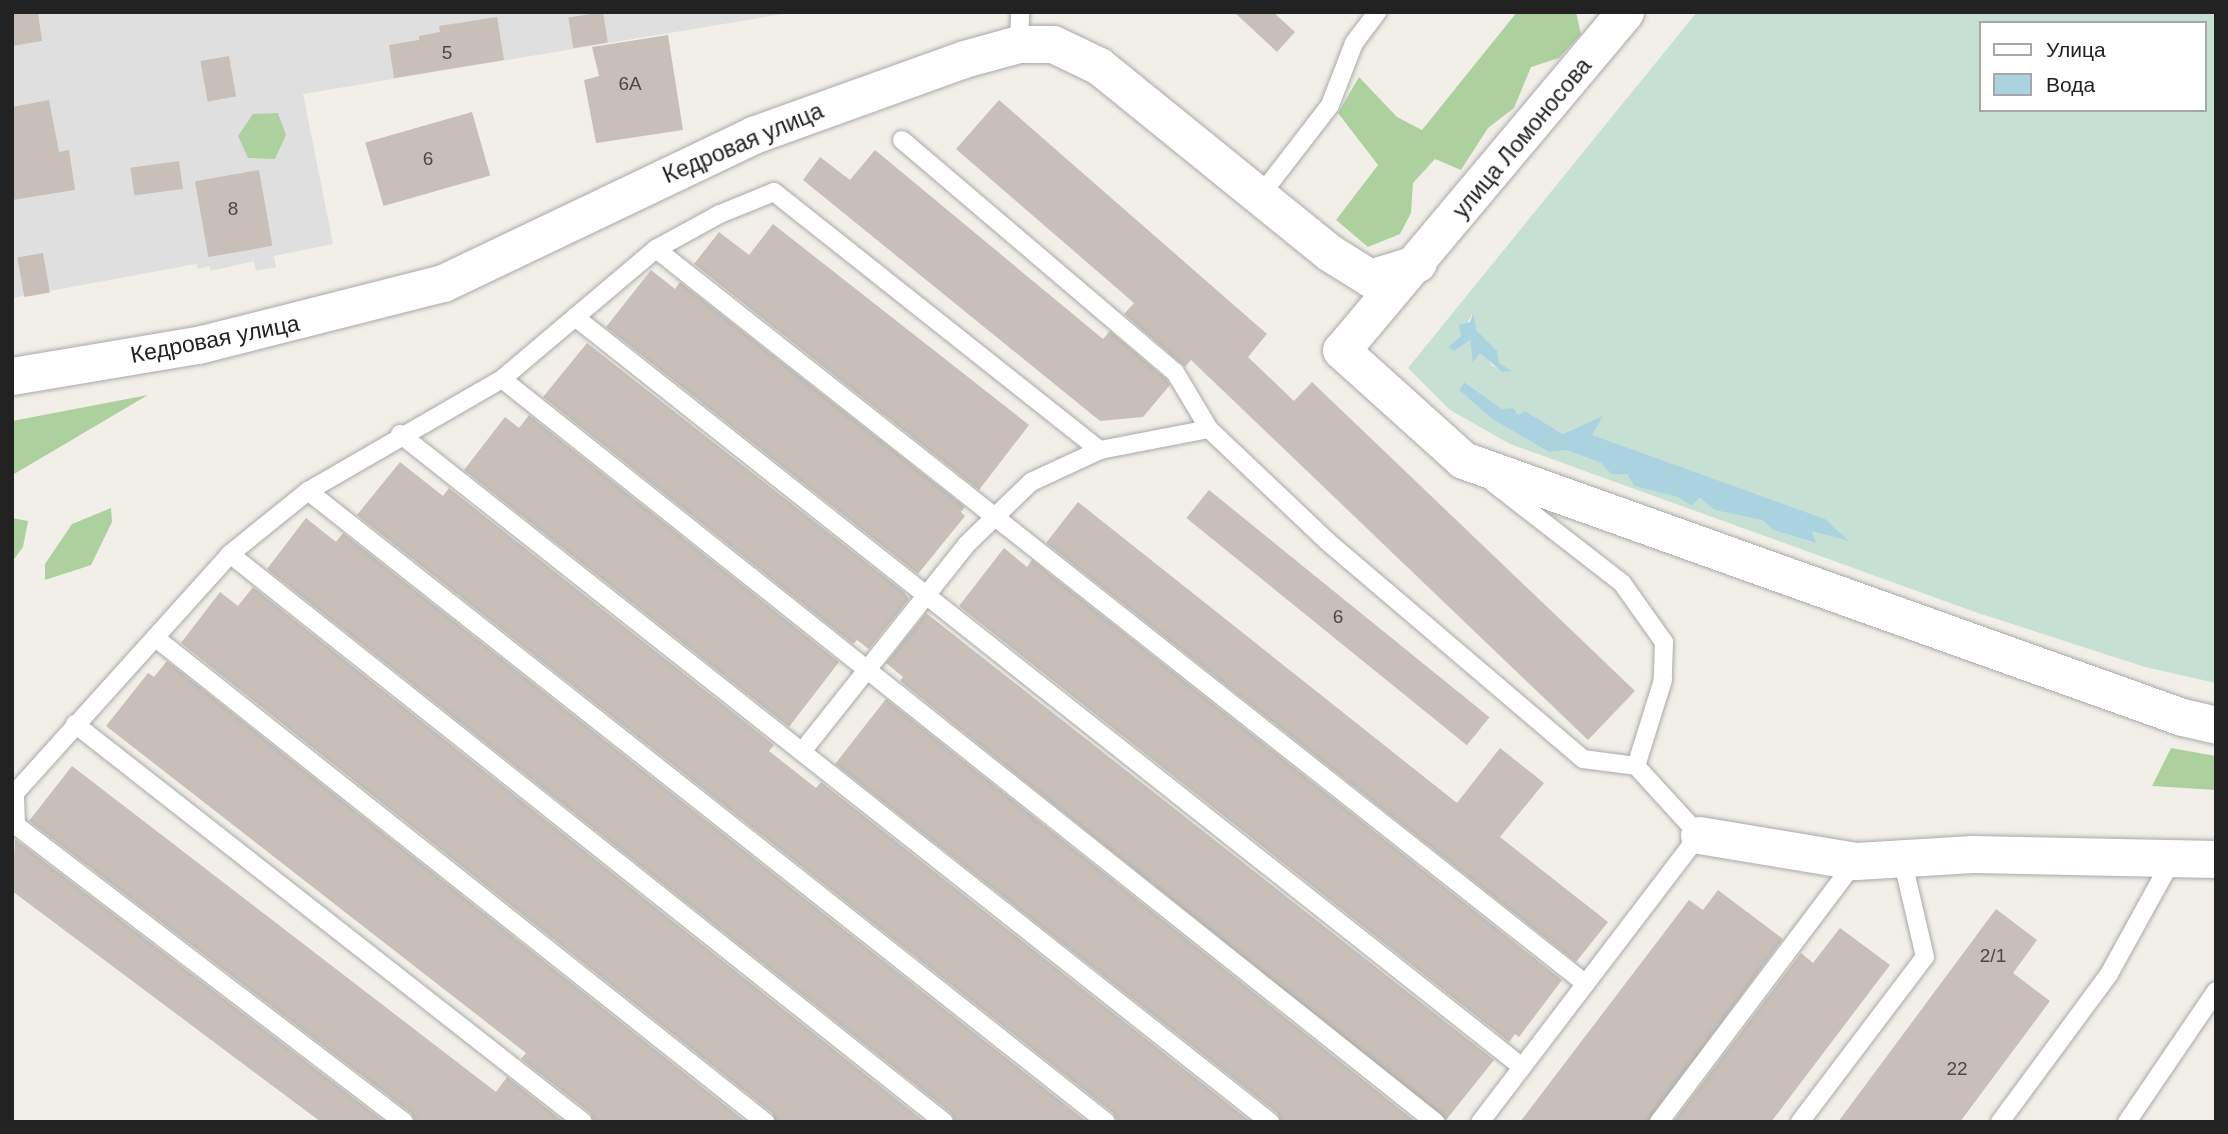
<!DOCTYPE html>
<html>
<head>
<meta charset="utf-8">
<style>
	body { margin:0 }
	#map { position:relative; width:2228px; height:1134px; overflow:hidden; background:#f2efe9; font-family:Helvetica,sans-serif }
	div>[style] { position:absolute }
	.residential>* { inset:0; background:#e0dfdf }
	.forest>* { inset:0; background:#add19e }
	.wetland>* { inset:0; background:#c6e0d4 }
	.water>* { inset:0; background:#aad3df }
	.building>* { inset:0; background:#c7bfb8; transform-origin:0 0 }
	.roads { filter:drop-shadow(0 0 2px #a9a9a9) drop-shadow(0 0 2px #a9a9a9) }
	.lane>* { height:18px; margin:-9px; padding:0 9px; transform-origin:9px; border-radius:9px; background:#fff }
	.street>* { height:37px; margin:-18.5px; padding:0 18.5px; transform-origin:18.5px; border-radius:18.5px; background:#fff }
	span { translate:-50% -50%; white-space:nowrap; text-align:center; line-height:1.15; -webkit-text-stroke:5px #fff; paint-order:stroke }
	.number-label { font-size:19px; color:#4b4948 }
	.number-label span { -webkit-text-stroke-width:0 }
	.street-label { font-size:23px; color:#222 }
	.frame { position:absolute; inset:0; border:14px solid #222; pointer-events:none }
	.legend { position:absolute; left:1979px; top:21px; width:228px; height:91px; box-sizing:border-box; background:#fff; border:2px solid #a7a7a7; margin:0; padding:9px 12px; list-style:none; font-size:21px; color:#222 }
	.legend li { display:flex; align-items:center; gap:14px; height:35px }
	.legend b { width:35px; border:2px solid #a7a7a7 }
</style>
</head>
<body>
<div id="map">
	<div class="residential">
		<div style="clip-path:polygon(12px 12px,795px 12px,303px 94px,333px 244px,274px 256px,276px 267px,256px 271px,254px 261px,211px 271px,209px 266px,198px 269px,196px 264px,12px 298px)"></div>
	</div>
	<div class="forest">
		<div style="clip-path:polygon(1517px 12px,1576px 12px,1581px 34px,1559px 58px,1531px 67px,1514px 108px,1488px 128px,1461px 170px,1435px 159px,1413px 183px,1411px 213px,1400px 234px,1368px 247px,1336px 220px,1378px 165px,1338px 113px,1359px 77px,1397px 117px,1422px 130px)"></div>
		<div style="clip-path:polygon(278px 113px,286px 135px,275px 159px,248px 158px,238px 136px,253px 114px)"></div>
		<div style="clip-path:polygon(148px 395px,14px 474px,12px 476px,12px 421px)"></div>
		<div style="clip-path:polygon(111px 508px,112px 522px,91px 565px,45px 580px,45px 564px,72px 524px)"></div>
		<div style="clip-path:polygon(12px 518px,28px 521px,23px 547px,12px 562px)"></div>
		<div style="clip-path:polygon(2171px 748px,2216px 756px,2216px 790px,2152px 786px)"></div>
	</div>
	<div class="wetland">
		<div style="clip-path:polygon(evenodd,1697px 12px,2216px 12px,2216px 683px,2145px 667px,1975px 612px,1510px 444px,1450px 410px,1408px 368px,1697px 12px,1981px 23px,2205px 23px,2205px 110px,1981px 110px,1981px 23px,1697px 12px,1472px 314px,1477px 331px,1498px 363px,1511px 371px,1492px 366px,1486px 355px,1480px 353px,1474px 362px,1470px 340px,1448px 347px,1461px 336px,1472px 314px,1697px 12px,1464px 382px,1502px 409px,1518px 415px,1525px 411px,1563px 434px,1602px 417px,1591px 435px,1824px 519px,1848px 540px,1811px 530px,1815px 543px,1773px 530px,1762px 520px,1715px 509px,1698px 498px,1692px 506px,1679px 497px,1634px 486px,1627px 474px,1611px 474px,1601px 463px,1566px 450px,1549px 452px,1492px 419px,1459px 390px,1464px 382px)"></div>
	</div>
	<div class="water">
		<div style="clip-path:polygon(1473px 313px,1477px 331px,1497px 351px,1499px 363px,1512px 371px,1502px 372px,1480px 353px,1473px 363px,1470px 340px,1454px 351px,1448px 347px,1461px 336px,1459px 325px,1470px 322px)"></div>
		<div style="clip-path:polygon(1464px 382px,1502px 409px,1513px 408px,1518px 415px,1525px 411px,1563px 434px,1603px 416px,1592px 435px,1825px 519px,1849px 541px,1812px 531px,1816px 543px,1773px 530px,1762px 520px,1715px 510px,1699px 498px,1692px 506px,1678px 497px,1634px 486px,1627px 474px,1611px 474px,1601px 463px,1566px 450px,1549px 452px,1492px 419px,1459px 390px)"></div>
	</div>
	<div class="building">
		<div style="clip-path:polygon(12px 12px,38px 12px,42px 41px,12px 46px)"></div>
		<div style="left:603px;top:12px;width:31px;height:35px;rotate:81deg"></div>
		<div style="clip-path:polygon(1234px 12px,1273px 12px,1295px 32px,1277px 52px)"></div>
		<div style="clip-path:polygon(497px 17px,504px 60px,394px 78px,389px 45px,419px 40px,419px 36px,440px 32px,439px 26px)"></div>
		<div style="clip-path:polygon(668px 35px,683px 130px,596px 143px,584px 80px,599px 76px,592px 47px)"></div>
		<div style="left:229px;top:56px;width:41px;height:29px;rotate:80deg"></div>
		<div style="clip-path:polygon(49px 100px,59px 152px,69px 150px,75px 190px,12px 200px,12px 107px)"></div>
		<div style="clip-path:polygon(999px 100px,1267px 334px,1248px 357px,1294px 401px,1312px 382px,1635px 691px,1588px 740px,1191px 360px,1185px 367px,1124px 314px,1134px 303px,956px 149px)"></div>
		<div style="left:472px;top:112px;width:66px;height:111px;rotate:74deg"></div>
		<div style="clip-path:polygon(875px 150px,1103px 339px,1110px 331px,1166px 379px,1170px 385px,1143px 417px,1100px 421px,803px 180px,820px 157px,850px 180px)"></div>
		<div style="left:179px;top:161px;width:28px;height:49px;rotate:82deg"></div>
		<div style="left:259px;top:170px;width:77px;height:65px;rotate:80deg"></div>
		<div style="clip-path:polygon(773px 224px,1029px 425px,979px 490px,694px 264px,719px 232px,749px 255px)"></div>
		<div style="left:43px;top:253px;width:40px;height:26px;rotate:80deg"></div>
		<div style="clip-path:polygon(651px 270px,675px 289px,680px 282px,965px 507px,961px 512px,965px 516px,918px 574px,606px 327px)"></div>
		<div style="clip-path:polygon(587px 343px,904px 592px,909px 599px,869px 649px,857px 640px,853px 644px,543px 397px)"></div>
		<div style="clip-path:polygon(529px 415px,839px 662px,789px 727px,464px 470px,505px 417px,519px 428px)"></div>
		<div style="clip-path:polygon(400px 462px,443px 496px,449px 488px,774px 745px,769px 751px,816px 788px,821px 782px,1251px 1122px,1117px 1122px,1113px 1113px,357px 515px)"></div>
		<div style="left:1209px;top:490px;width:361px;height:36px;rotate:39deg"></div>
		<div style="clip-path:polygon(1078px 502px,1457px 803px,1500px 748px,1544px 783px,1500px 837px,1608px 922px,1576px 962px,1046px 543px)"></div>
		<div style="clip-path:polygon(306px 518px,336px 542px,343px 533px,1087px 1122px,955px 1122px,951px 1113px,267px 569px)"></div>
		<div style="clip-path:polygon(1004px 548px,1027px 567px,1032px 560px,1562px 980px,1519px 1037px,1515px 1034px,1509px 1042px,959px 606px)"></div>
		<div style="clip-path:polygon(253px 587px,925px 1122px,776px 1122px,772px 1113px,181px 643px,220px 592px,238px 606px)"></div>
		<div style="clip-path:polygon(926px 613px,1494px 1060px,1446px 1120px,900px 681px,903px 677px,886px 663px)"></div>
		<div style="clip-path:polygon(167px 661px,746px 1122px,594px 1122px,590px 1113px,521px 1059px,526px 1053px,106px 726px,148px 673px,154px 677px)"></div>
		<div style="clip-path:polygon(886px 699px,1416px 1122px,1281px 1122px,1277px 1113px,835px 764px)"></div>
		<div style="clip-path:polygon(72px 766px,496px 1092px,507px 1077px,564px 1122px,415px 1122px,411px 1113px,29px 821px)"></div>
		<div style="clip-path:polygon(15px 839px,385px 1122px,321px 1122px,12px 891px)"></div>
		<div style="clip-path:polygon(1718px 890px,1783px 939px,1648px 1122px,1520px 1122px,1689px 900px,1703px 910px)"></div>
		<div style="clip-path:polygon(1996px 909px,2037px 940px,2013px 973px,2050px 1001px,1960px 1122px,1838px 1122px)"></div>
		<div style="clip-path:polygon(1840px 928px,1890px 965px,1771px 1122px,1673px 1122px,1801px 953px,1813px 963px)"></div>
	</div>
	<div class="roads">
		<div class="lane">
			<div style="left:1019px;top:44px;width:32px;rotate:-88deg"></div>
			<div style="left:902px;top:140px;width:358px;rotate:40.4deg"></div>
			<div style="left:1175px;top:372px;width:66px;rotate:59.2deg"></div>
			<div style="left:1209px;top:429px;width:164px;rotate:43.5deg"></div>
			<div style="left:1328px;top:542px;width:335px;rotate:40.4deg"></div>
			<div style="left:1583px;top:759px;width:53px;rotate:7.5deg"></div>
			<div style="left:1636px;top:766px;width:93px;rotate:47.6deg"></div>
			<div style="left:1699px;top:835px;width:361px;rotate:127.3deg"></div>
			<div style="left:1260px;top:196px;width:115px;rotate:-52.4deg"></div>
			<div style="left:1330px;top:105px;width:66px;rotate:-68.8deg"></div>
			<div style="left:1354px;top:43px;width:39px;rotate:-53deg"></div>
			<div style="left:656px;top:249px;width:1185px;rotate:38.32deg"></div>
			<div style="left:575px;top:317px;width:1208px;rotate:38.38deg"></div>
			<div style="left:502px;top:379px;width:1193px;rotate:38.53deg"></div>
			<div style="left:400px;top:434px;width:1109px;rotate:38.34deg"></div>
			<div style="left:1493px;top:483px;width:163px;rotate:37.8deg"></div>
			<div style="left:1622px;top:583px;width:72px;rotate:54.6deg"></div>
			<div style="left:1664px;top:642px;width:38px;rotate:92deg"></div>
			<div style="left:1663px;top:680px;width:90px;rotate:107.4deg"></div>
			<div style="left:308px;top:491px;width:1017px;rotate:38.33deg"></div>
			<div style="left:230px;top:554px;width:912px;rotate:38.5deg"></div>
			<div style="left:157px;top:639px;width:777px;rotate:38.46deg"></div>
			<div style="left:75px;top:724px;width:645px;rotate:38.08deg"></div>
			<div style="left:804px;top:749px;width:260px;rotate:-51.5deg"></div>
			<div style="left:966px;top:545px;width:91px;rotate:-44.1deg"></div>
			<div style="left:1031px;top:482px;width:76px;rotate:-24.9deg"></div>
			<div style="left:1100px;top:450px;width:111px;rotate:-10.9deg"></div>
			<div style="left:404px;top:1122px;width:489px;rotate:-142.6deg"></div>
			<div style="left:16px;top:825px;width:32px;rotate:-92deg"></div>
			<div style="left:15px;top:793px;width:321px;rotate:-48deg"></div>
			<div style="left:230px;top:554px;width:100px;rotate:-38.9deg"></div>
			<div style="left:308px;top:491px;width:224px;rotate:-30deg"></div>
			<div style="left:502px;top:379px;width:202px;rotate:-40.2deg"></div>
			<div style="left:656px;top:249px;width:73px;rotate:-28.7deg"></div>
			<div style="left:720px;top:214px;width:58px;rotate:-22.2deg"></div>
			<div style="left:774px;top:192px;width:416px;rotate:38.4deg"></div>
			<div style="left:1659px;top:1122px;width:327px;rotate:-53deg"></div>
			<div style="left:1800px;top:1122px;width:207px;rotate:-52.9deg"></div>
			<div style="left:1925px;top:957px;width:102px;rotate:-103.1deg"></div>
			<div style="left:2000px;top:1122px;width:184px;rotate:-53.6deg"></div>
			<div style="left:2109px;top:974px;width:132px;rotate:-61.1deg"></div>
			<div style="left:2127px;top:1122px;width:158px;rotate:-55.8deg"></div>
		</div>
		<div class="street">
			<div style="left:1625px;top:12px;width:441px;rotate:130deg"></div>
			<div style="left:1341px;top:350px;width:164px;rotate:42deg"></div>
			<div style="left:1463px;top:460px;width:764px;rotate:19.67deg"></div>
			<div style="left:2182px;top:717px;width:35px;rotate:13deg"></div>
			<div style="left:12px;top:376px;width:189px;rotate:-9.5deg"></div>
			<div style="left:198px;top:345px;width:253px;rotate:-14.2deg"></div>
			<div style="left:443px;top:283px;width:344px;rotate:-25.5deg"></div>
			<div style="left:753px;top:135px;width:224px;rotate:-19.8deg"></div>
			<div style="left:964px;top:59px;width:57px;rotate:-15.3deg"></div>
			<div style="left:1019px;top:44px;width:34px"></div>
			<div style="left:1053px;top:44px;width:51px;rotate:25.6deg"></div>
			<div style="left:1099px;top:66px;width:297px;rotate:39deg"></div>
			<div style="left:1330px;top:253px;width:47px;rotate:32deg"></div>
			<div style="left:1370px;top:278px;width:50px;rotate:-17.4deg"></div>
			<div style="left:1699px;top:835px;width:159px;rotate:9.4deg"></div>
			<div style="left:1856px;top:861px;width:117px;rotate:-3.4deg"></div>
			<div style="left:1973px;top:854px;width:243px;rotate:1.2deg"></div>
		</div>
	</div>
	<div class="number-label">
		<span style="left:447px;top:53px">5</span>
		<span style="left:630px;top:84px">6А</span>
		<span style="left:428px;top:159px">6</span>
		<span style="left:233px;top:209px">8</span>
		<span style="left:1338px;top:617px">6</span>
		<span style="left:1993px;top:956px">2/1</span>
		<span style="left:1957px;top:1069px">22</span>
	</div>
	<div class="street-label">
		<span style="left:1522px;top:138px;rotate:-50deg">улица Ломоносова</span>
		<span style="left:743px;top:143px;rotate:-23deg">Кедровая улица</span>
		<span style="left:215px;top:339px;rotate:-11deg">Кедровая улица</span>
	</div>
	<div class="frame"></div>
	<ul class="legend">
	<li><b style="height:9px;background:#fff"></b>Улица</li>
	<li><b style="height:19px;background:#aad3df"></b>Вода</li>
	</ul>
</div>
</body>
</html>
